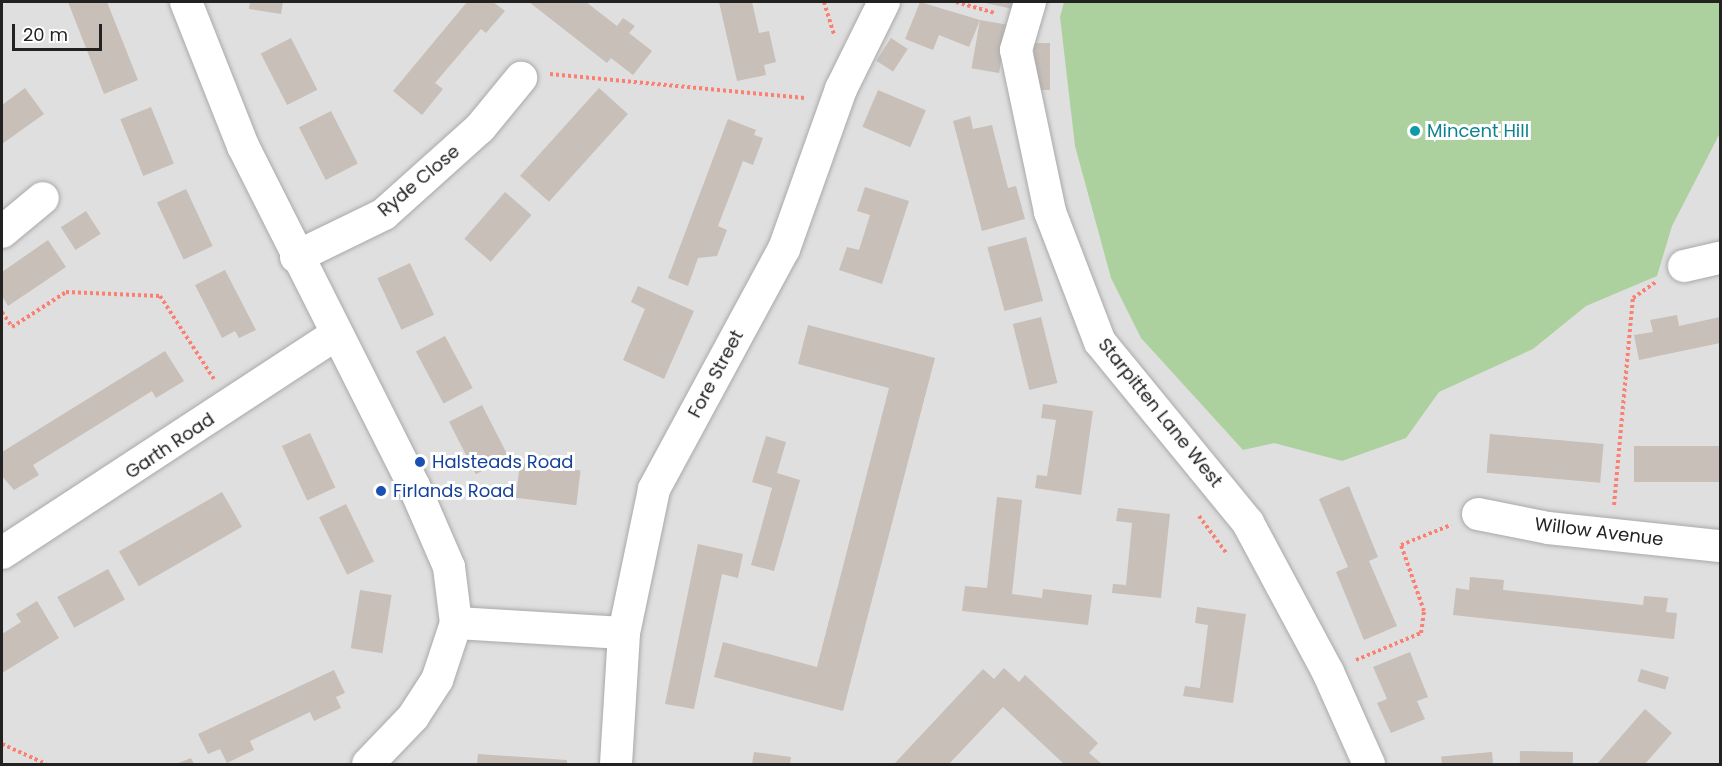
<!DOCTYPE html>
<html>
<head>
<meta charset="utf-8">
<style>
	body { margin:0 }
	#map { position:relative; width:1722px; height:766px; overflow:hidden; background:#f2efe9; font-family:Poppins,sans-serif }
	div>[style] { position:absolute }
	.residential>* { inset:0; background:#e0dfdf; transform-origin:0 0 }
	.forest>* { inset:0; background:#add19e }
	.building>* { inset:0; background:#c7bfb8; transform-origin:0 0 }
	.path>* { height:4px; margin-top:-2px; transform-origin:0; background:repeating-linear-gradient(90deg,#fa8072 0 3px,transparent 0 6px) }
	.roads { filter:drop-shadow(0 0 2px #a9a9a9) drop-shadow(0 0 2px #a9a9a9) }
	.minor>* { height:32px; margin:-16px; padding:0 16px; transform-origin:16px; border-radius:16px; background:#fff }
	.dots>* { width:16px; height:16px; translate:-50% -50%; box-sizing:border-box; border:3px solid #fff; border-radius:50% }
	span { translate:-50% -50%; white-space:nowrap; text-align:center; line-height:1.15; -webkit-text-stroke:6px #fff; paint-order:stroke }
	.culture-label { font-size:18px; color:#0d838f }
	.left { translate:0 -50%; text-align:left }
	.street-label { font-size:18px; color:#222 }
	.transit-label { font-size:18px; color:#164399 }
	.frame { position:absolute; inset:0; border:3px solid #222; pointer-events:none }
	.scale { position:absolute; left:12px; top:24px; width:90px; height:27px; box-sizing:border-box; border:3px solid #222; border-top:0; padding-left:8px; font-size:18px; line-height:21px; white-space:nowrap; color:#222; -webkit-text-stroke:4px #fff; paint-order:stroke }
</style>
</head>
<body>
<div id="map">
	<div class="residential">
		<div style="left:2px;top:2px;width:1718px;height:762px"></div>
	</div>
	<div class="forest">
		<div style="clip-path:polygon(1064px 2px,1720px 2px,1720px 133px,1672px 226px,1657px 276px,1586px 306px,1533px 349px,1439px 392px,1406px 438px,1342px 461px,1274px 443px,1243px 450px,1141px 338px,1111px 278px,1075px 146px,1060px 17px)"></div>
	</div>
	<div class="building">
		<div style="clip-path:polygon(68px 2px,107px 2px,138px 80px,104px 94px)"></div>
		<div style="clip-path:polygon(250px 2px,283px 2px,281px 14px,249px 9px)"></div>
		<div style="clip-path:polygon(467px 2px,493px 2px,505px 11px,486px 33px,481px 29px,435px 83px,443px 89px,422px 115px,393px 91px)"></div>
		<div style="clip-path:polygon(529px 2px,586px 2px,617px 26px,623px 18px,635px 26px,629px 33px,652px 51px,633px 75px,611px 58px,607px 63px)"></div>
		<div style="clip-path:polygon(719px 2px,752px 2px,759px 33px,769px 31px,776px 62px,764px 65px,766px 75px,737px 81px)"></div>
		<div style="clip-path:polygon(920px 2px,980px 20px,969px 47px,939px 35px,933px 50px,905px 39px)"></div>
		<div style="clip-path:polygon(981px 2px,1015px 2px,1013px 9px)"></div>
		<div style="left:980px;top:20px;width:28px;height:49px;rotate:10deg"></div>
		<div style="left:291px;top:38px;width:58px;height:34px;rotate:63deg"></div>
		<div style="left:891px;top:38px;width:20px;height:27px;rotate:33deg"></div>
		<div style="left:1034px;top:43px;width:16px;height:47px"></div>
		<div style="clip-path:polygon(25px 88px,44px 114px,2px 144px,2px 105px)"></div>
		<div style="left:599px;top:88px;width:39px;height:118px;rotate:42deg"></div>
		<div style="left:878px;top:90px;width:52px;height:40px;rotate:23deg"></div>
		<div style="left:151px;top:107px;width:61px;height:33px;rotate:68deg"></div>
		<div style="left:331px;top:111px;width:59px;height:36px;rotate:63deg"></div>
		<div style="clip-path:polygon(970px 116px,973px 129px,992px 125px,1008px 188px,1016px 186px,1025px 219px,982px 231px,953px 121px)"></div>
		<div style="clip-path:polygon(728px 119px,756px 130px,754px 135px,763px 138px,753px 165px,743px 161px,718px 226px,727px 230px,717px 256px,698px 258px,688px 286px,668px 278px)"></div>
		<div style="clip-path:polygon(865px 187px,909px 201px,882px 284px,839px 270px,847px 247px,859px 250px,870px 215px,857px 211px)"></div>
		<div style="left:186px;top:189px;width:63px;height:32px;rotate:65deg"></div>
		<div style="left:505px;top:192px;width:35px;height:62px;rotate:41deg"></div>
		<div style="left:86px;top:211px;width:27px;height:30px;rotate:57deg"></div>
		<div style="left:1026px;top:237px;width:66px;height:40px;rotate:75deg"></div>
		<div style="clip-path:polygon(48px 240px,66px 267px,8px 306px,2px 296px,2px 272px)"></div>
		<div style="left:410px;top:263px;width:57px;height:36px;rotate:65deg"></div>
		<div style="clip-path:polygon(225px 270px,256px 330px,239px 338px,235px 331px,222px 338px,195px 285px)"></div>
		<div style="clip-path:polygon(638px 286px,694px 311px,664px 379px,623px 360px,645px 309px,631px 302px)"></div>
		<div style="clip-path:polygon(1677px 315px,1679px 326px,1720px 317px,1720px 343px,1639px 360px,1634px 335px,1653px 332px,1650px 320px)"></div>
		<div style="left:1041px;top:317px;width:68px;height:29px;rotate:76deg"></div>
		<div style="clip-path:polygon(808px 325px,935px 358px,843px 711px,714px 677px,723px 642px,817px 667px,889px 388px,798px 364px)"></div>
		<div style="left:445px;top:336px;width:59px;height:33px;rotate:62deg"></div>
		<div style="clip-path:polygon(165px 351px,184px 381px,156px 398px,152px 391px,33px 465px,39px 475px,14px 490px,2px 476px,2px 452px)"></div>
		<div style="clip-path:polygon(1043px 404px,1093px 411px,1081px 495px,1035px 488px,1037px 475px,1047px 476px,1056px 420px,1041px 418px)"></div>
		<div style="left:482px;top:405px;width:59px;height:37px;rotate:63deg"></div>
		<div style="left:310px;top:433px;width:60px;height:31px;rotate:65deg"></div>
		<div style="left:1490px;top:434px;width:114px;height:39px;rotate:5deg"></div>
		<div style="clip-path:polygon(766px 436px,786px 442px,777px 473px,800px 480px,774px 571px,751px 565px,772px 488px,752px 482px)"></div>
		<div style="left:1720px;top:446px;width:36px;height:86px;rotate:90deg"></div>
		<div style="left:520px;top:463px;width:61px;height:35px;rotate:7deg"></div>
		<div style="clip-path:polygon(1349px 486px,1378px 557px,1369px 561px,1397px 626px,1364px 640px,1336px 572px,1348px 567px,1319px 499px)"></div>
		<div style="left:222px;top:492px;width:40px;height:119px;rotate:60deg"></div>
		<div style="clip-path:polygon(997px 497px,1022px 500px,1012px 594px,1042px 598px,1043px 589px,1092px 595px,1088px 625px,962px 611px,965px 586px,987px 588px)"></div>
		<div style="left:346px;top:504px;width:64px;height:30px;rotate:64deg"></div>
		<div style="clip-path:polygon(1118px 508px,1170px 514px,1161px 598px,1112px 593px,1113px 584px,1126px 585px,1132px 523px,1116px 521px)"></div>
		<div style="clip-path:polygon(698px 544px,743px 554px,738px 578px,722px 574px,694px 709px,665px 704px)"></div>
		<div style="left:108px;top:569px;width:35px;height:58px;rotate:61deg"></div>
		<div style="clip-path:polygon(1470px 577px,1504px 580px,1503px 590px,1643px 605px,1644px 596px,1668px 598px,1666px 612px,1677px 613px,1674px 639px,1453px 615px,1456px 588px,1469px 590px)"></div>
		<div style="left:360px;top:590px;width:32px;height:59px;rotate:9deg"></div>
		<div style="clip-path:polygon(37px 601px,59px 638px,2px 673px,2px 634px,21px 622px,16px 614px)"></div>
		<div style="clip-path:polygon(1197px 607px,1246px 614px,1233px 703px,1183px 696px,1185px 686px,1200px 688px,1208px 625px,1195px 623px)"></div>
		<div style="clip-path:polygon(1410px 652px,1428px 697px,1417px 701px,1425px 719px,1391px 733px,1377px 703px,1387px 699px,1373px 667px)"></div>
		<div style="clip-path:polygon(1004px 668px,1019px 682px,1025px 675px,1098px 743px,1089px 753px,1102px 764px,1064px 764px,1003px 707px,949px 764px,894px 764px,983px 669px,994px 679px)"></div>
		<div style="left:1641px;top:669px;width:29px;height:13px;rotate:16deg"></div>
		<div style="clip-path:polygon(334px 670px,345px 693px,336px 697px,341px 708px,314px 721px,310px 712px,250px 741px,254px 750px,227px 763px,220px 749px,208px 754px,198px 734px)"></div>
		<div style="clip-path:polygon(1645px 709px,1672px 733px,1645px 764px,1597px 764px)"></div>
		<div style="left:1520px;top:751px;width:53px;height:13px;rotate:1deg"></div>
		<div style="clip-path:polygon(754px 752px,791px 757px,790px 764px,752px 764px)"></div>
		<div style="left:1492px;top:752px;width:12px;height:51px;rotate:85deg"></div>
		<div style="clip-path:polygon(478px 754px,567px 760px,567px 764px,477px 764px)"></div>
		<div style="clip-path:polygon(191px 758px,194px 764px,176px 764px)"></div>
	</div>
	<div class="path">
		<div style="left:824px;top:2px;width:34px;rotate:73deg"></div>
		<div style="left:956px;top:2px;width:41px;rotate:15.8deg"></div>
		<div style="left:550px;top:74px;width:256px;rotate:5.4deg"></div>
		<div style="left:2px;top:312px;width:18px;rotate:56deg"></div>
		<div style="left:12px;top:327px;width:64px;rotate:-32.9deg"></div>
		<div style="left:66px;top:292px;width:94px;rotate:2.4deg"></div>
		<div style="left:160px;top:296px;width:99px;rotate:57deg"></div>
		<div style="left:1614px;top:505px;width:208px;rotate:-84.8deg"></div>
		<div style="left:1633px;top:298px;width:29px;rotate:-35deg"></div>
		<div style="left:1199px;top:516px;width:47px;rotate:53.6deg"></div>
		<div style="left:1356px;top:660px;width:70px;rotate:-22.6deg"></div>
		<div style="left:1421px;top:633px;width:22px;rotate:-82deg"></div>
		<div style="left:1424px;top:611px;width:70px;rotate:-109.2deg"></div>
		<div style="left:1401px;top:545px;width:54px;rotate:-21.8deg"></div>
		<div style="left:2px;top:744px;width:48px;rotate:24.4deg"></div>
	</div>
	<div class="roads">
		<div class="minor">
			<div style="left:186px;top:2px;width:155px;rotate:68.4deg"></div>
			<div style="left:243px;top:146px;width:381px;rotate:63.3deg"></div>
			<div style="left:414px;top:486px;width:88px;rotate:66.6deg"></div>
			<div style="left:449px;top:567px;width:56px;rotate:82.9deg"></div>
			<div style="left:456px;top:623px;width:60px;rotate:108.4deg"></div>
			<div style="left:437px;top:680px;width:44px;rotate:123deg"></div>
			<div style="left:413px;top:717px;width:65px;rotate:133.8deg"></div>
			<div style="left:1030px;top:2px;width:50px;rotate:106.3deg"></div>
			<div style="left:1016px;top:50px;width:166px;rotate:78.1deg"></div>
			<div style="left:1050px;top:212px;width:139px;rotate:69deg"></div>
			<div style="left:1100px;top:342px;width:234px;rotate:50.7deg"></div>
			<div style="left:1248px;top:523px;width:169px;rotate:61.8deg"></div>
			<div style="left:1328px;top:672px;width:101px;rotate:66deg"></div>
			<div style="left:2px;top:232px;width:53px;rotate:-39.7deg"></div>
			<div style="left:296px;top:257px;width:98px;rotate:-26deg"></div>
			<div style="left:384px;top:214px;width:129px;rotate:-41.9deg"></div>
			<div style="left:480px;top:128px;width:65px;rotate:-50.6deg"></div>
			<div style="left:1684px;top:266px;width:37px;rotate:-13deg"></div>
			<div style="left:1478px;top:514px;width:71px;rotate:11.3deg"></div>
			<div style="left:1548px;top:528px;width:173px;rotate:6deg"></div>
			<div style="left:2px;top:553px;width:400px;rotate:-33.2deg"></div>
			<div style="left:456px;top:623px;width:168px;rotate:3.4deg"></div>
			<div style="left:616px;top:764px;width:131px;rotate:-86.5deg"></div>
			<div style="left:624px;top:633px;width:147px;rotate:-78.2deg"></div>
			<div style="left:654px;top:489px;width:273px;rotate:-61.6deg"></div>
			<div style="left:784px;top:249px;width:170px;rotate:-70.4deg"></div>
			<div style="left:841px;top:89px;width:97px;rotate:-63.7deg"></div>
		</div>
	</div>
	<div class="dots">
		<div style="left:1415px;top:131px;background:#0f9aa8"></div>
		<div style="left:420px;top:462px;background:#1a4fb4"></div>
		<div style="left:381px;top:491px;background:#1a4fb4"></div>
	</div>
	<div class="culture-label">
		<span class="left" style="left:1427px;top:131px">Mincent Hill</span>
	</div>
	<div class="street-label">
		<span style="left:419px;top:181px;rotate:-40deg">Ryde Close</span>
		<span style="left:716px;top:374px;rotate:-62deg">Fore Street</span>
		<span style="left:1160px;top:413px;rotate:51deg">Starpitten Lane West</span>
		<span style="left:170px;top:446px;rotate:-34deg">Garth Road</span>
		<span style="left:1599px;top:532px;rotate:7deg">Willow Avenue</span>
	</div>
	<div class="transit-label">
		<span class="left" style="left:432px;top:462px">Halsteads Road</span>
		<span class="left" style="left:393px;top:491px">Firlands Road</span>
	</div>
	<div class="frame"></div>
	<div class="scale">20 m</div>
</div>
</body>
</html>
